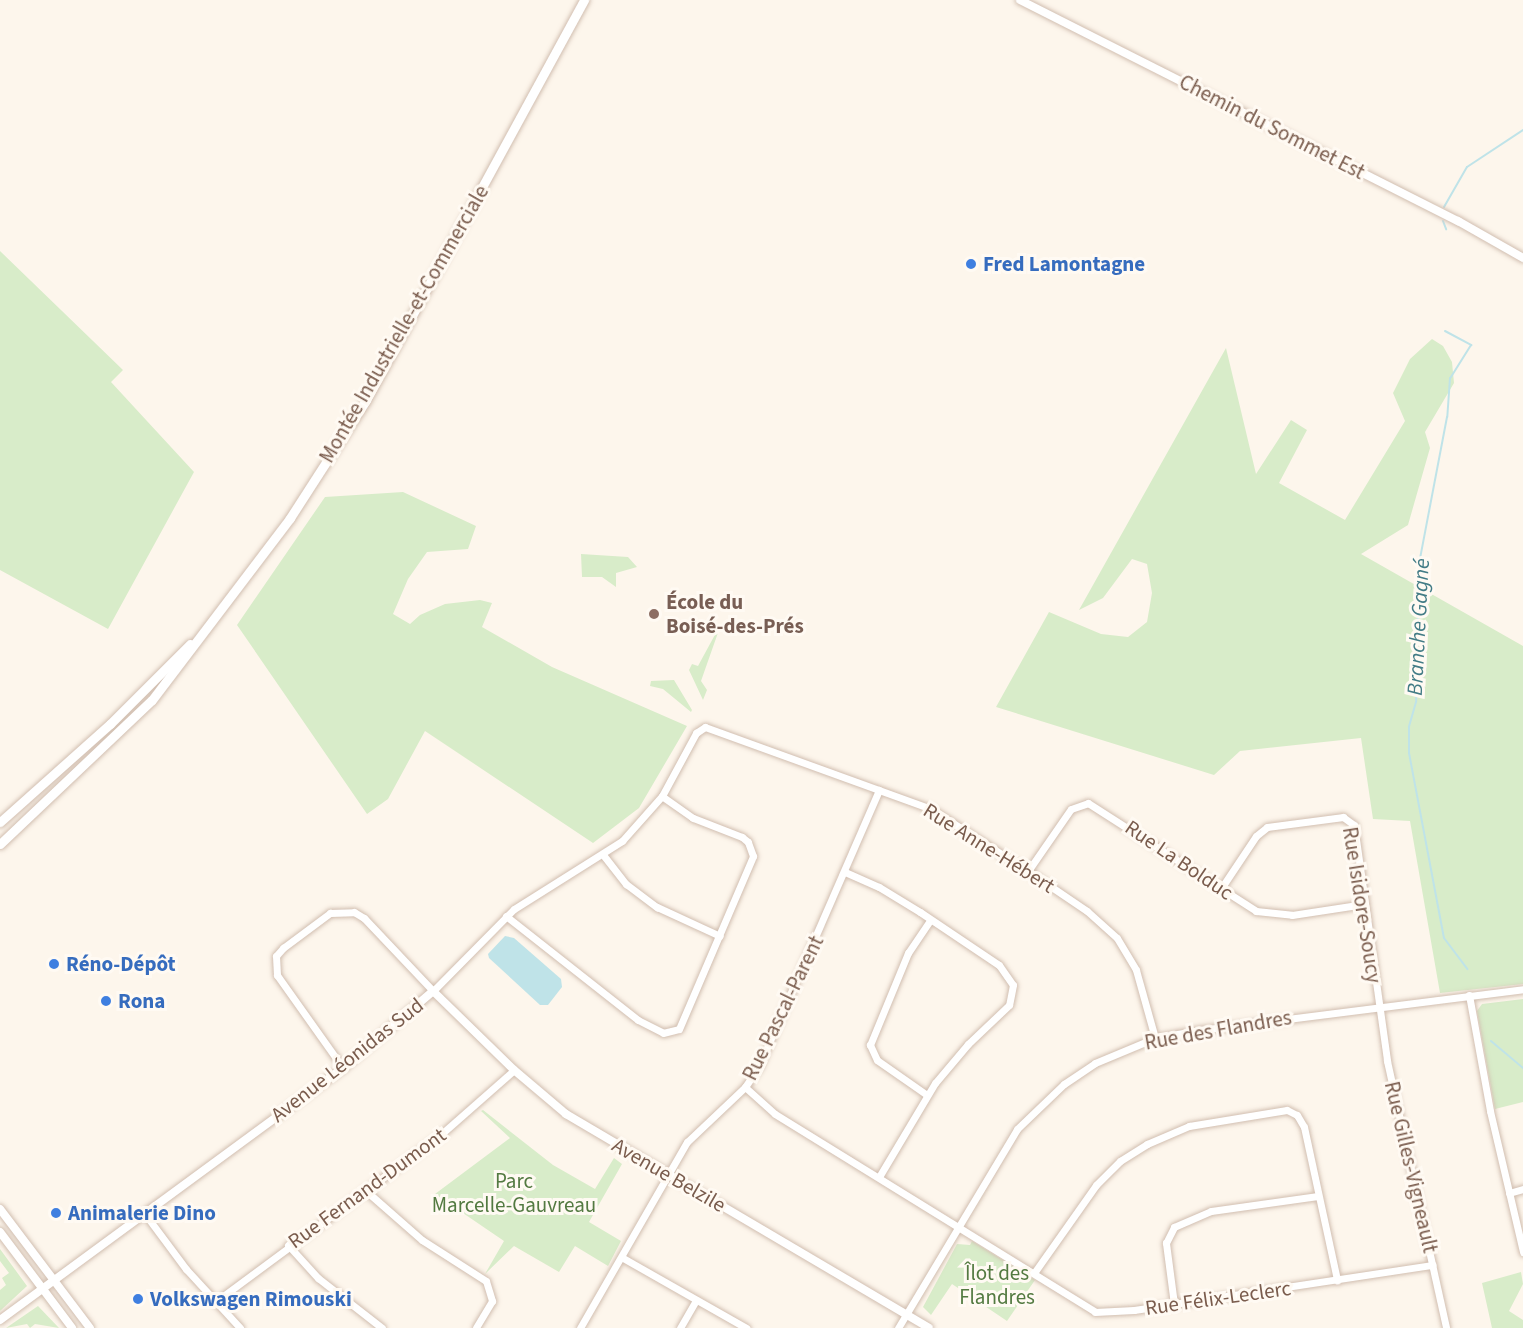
<!DOCTYPE html>
<html>
<head>
<meta charset="utf-8">
<style>
	body { margin:0 }
	#map { position:relative; width:1523px; height:1328px; overflow:hidden; background:#fdf6ec; font-family:"Source Sans 3",sans-serif }
	div>[style] { position:absolute }
	.green>* { inset:0; background:#d8ecc9 }
	.water>* { inset:0; background:#bfe3e8 }
	.stream>* { height:2px; margin:-1px; padding:0 1px; transform-origin:1px; border-radius:1px; background:#bfe3e8 }
	.roads { filter:drop-shadow(0 0 2px #d1beb0) drop-shadow(0 0 2px #d1beb0) }
	.minor>* { height:7px; margin:-3.5px; padding:0 3.5px; transform-origin:3.5px; border-radius:3.5px; background:#fff }
	.tertiary>* { height:8px; margin:-4px; padding:0 4px; transform-origin:4px; border-radius:4px; background:#fff }
	.secondary>* { height:9px; margin:-4.5px; padding:0 4.5px; transform-origin:4.5px; border-radius:4.5px; background:#fff }
	.dots>* { width:16px; height:16px; translate:-50% -50%; box-sizing:border-box; border:3px solid #fffaf3; border-radius:50% }
	span { translate:-50% -50%; white-space:nowrap; text-align:center; line-height:1.15; -webkit-text-stroke:6px #fffaf3; paint-order:stroke }
	.street-label { font-size:21px; color:#7a5c4d }
	.shop-label { font-size:21px; color:#366cbe; font-weight:700 }
	.left { translate:0 -50%; text-align:left }
	.education-label { font-size:21px; color:#785e54; font-weight:700 }
	.park-label { font-size:21px; color:#537a41 }
	.water-label { font-size:22px; color:#437c86; font-style:italic }
</style>
</head>
<body>
<div id="map">
	<div class="green">
		<div style="clip-path:polygon(0 251px,123px 370px,111px 382px,194px 472px,108px 629px,0 570px)"></div>
		<div style="clip-path:polygon(1432px 339px,1443px 346px,1452px 362px,1454px 383px,1425px 432px,1430px 448px,1408px 525px,1361px 554px,1523px 646px,1523px 984px,1440px 993px,1410px 821px,1373px 819px,1361px 738px,1240px 751px,1214px 775px,996px 707px,1049px 612px,1101px 634px,1128px 637px,1147px 622px,1152px 593px,1147px 564px,1132px 559px,1103px 598px,1079px 610px,1226px 348px,1256px 474px,1291px 420px,1307px 430px,1279px 483px,1345px 520px,1405px 421px,1393px 393px,1410px 359px)"></div>
		<div style="clip-path:polygon(403px 492px,476px 526px,468px 549px,427px 552px,408px 579px,393px 614px,410px 624px,420px 615px,445px 604px,480px 600px,492px 603px,482px 627px,552px 667px,687px 726px,639px 808px,593px 843px,425px 731px,388px 799px,367px 814px,237px 625px,325px 497px)"></div>
		<div style="clip-path:polygon(581px 554px,628px 557px,637px 567px,616px 573px,616px 587px,602px 577px,582px 577px)"></div>
		<div style="clip-path:polygon(714px 625px,720px 627px,701px 681px,707px 690px,703px 700px,689px 670px,692px 664px,698px 666px,717px 631px)"></div>
		<div style="clip-path:polygon(674px 680px,692px 710px,691px 712px,663px 689px,650px 686px,651px 681px)"></div>
		<div style="clip-path:polygon(1523px 999px,1523px 1102px,1495px 1109px,1477px 1011px,1482px 1004px)"></div>
		<div style="clip-path:polygon(483px 1110px,553px 1165px,595px 1189px,614px 1158px,622px 1164px,589px 1222px,621px 1241px,608px 1266px,575px 1246px,559px 1272px,514px 1246px,485px 1274px,504px 1241px,435px 1194px,510px 1138px,481px 1111px)"></div>
		<div style="clip-path:polygon(972px 1241px,1035px 1280px,1007px 1321px,952px 1284px,931px 1315px,923px 1307px,957px 1244px,970px 1245px)"></div>
		<div style="clip-path:polygon(0 1249px,27px 1286px,0 1311px,0 1290px,6px 1285px,2px 1278px,9px 1273px,0 1261px)"></div>
		<div style="clip-path:polygon(1521px 1272px,1523px 1284px,1509px 1311px,1523px 1320px,1523px 1328px,1492px 1328px,1482px 1283px)"></div>
		<div style="clip-path:polygon(38px 1306px,59px 1328px,35px 1324px,30px 1328px,27px 1324px,6px 1328px)"></div>
	</div>
	<div class="water">
		<div style="clip-path:polygon(505px 936px,514px 938px,561px 979px,562px 987px,548px 1005px,540px 1005px,489px 958px,488px 954px)"></div>
	</div>
	<div class="stream">
		<div style="left:1444px;top:207px;width:46px;rotate:-60.1deg"></div>
		<div style="left:1467px;top:167px;width:67px;rotate:-33.5deg"></div>
		<div style="left:1443px;top:221px;width:9px;rotate:69deg"></div>
		<div style="left:1445px;top:331px;width:30px;rotate:28deg"></div>
		<div style="left:1471px;top:345px;width:39px;rotate:122deg"></div>
		<div style="left:1450px;top:378px;width:39px;rotate:94deg"></div>
		<div style="left:1447px;top:417px;width:150px;rotate:100.8deg"></div>
		<div style="left:1419px;top:564px;width:138px;rotate:91.2deg"></div>
		<div style="left:1416px;top:702px;width:26px;rotate:106deg"></div>
		<div style="left:1409px;top:727px;width:26px;rotate:90deg"></div>
		<div style="left:1409px;top:753px;width:188px;rotate:79.3deg"></div>
		<div style="left:1444px;top:938px;width:39px;rotate:53deg"></div>
		<div style="left:1491px;top:1041px;width:42px;rotate:40.2deg"></div>
	</div>
	<div class="roads">
		<div class="minor">
			<div style="left:604px;top:856px;width:36px;rotate:52deg"></div>
			<div style="left:626px;top:884px;width:39px;rotate:37deg"></div>
			<div style="left:657px;top:907px;width:69px;rotate:24.7deg"></div>
			<div style="left:1028px;top:871px;width:75px;rotate:-55.3deg"></div>
			<div style="left:1071px;top:809px;width:18px;rotate:-19deg"></div>
			<div style="left:1088px;top:803px;width:200px;rotate:32.7deg"></div>
			<div style="left:1256px;top:911px;width:36px;rotate:6deg"></div>
			<div style="left:1292px;top:915px;width:73px;rotate:-8.7deg"></div>
			<div style="left:845px;top:872px;width:37px;rotate:24deg"></div>
			<div style="left:879px;top:887px;width:48px;rotate:31.4deg"></div>
			<div style="left:920px;top:912px;width:95px;rotate:33.9deg"></div>
			<div style="left:999px;top:965px;width:24px;rotate:55deg"></div>
			<div style="left:1013px;top:985px;width:20px;rotate:101deg"></div>
			<div style="left:1009px;top:1005px;width:57px;rotate:136.4deg"></div>
			<div style="left:968px;top:1044px;width:51px;rotate:130.2deg"></div>
			<div style="left:935px;top:1083px;width:109px;rotate:120.8deg"></div>
			<div style="left:1222px;top:887px;width:61px;rotate:-56.3deg"></div>
			<div style="left:1256px;top:836px;width:14px;rotate:-39deg"></div>
			<div style="left:1267px;top:827px;width:77px;rotate:-7.5deg"></div>
			<div style="left:1343px;top:817px;width:14px;rotate:36deg"></div>
			<div style="left:1354px;top:825px;width:238px;rotate:82deg"></div>
			<div style="left:1387px;top:1061px;width:273px;rotate:77.5deg"></div>
			<div style="left:506px;top:916px;width:168px;rotate:38.2deg"></div>
			<div style="left:638px;top:1020px;width:28px;rotate:27deg"></div>
			<div style="left:663px;top:1033px;width:16px;rotate:-14deg"></div>
			<div style="left:679px;top:1029px;width:188px;rotate:-66.8deg"></div>
			<div style="left:753px;top:856px;width:15px;rotate:-110deg"></div>
			<div style="left:748px;top:842px;width:8px;rotate:-140deg"></div>
			<div style="left:742px;top:837px;width:53px;rotate:-158.8deg"></div>
			<div style="left:693px;top:818px;width:38px;rotate:-145deg"></div>
			<div style="left:1469px;top:995px;width:118px;rotate:79.7deg"></div>
			<div style="left:1490px;top:1111px;width:145px;rotate:76.8deg"></div>
			<div style="left:343px;top:1068px;width:114px;rotate:-125.4deg"></div>
			<div style="left:277px;top:975px;width:19px;rotate:-93deg"></div>
			<div style="left:276px;top:956px;width:11px;rotate:-49deg"></div>
			<div style="left:283px;top:948px;width:59px;rotate:-36.7deg"></div>
			<div style="left:330px;top:913px;width:24px;rotate:-2deg"></div>
			<div style="left:354px;top:912px;width:12px;rotate:31deg"></div>
			<div style="left:364px;top:918px;width:100px;rotate:46.6deg"></div>
			<div style="left:433px;top:991px;width:115px;rotate:-45.4deg"></div>
			<div style="left:514px;top:909px;width:128px;rotate:-32.2deg"></div>
			<div style="left:622px;top:841px;width:60px;rotate:-48.4deg"></div>
			<div style="left:662px;top:796px;width:72px;rotate:-61.6deg"></div>
			<div style="left:696px;top:733px;width:11px;rotate:-34deg"></div>
			<div style="left:705px;top:727px;width:240px;rotate:19.9deg"></div>
			<div style="left:931px;top:809px;width:115px;rotate:32.6deg"></div>
			<div style="left:1028px;top:871px;width:71px;rotate:34.1deg"></div>
			<div style="left:1087px;top:911px;width:40px;rotate:42deg"></div>
			<div style="left:1117px;top:938px;width:37px;rotate:59deg"></div>
			<div style="left:1136px;top:970px;width:71px;rotate:74.4deg"></div>
			<div style="left:745px;top:1087px;width:40px;rotate:42deg"></div>
			<div style="left:775px;top:1114px;width:376px;rotate:31.7deg"></div>
			<div style="left:1095px;top:1312px;width:39px;rotate:-3deg"></div>
			<div style="left:1134px;top:1310px;width:302px;rotate:-8.6deg"></div>
			<div style="left:927px;top:1095px;width:61px;rotate:-145deg"></div>
			<div style="left:877px;top:1060px;width:17px;rotate:-115deg"></div>
			<div style="left:870px;top:1045px;width:100px;rotate:-67.6deg"></div>
			<div style="left:908px;top:953px;width:40px;rotate:-56deg"></div>
			<div style="left:365px;top:1190px;width:76px;rotate:41.3deg"></div>
			<div style="left:422px;top:1240px;width:76px;rotate:32.6deg"></div>
			<div style="left:486px;top:1281px;width:21px;rotate:73deg"></div>
			<div style="left:492px;top:1301px;width:31px;rotate:121deg"></div>
			<div style="left:1509px;top:1193px;width:15px;rotate:-16deg"></div>
			<div style="left:145px;top:1214px;width:69px;rotate:53.3deg"></div>
			<div style="left:186px;top:1269px;width:80px;rotate:47.5deg"></div>
			<div style="left:288px;top:1245px;width:45px;rotate:47.7deg"></div>
			<div style="left:318px;top:1278px;width:81px;rotate:38deg"></div>
			<div style="left:623px;top:1258px;width:142px;rotate:29.6deg"></div>
			<div style="left:1034px;top:1273px;width:108px;rotate:-54.8deg"></div>
			<div style="left:1096px;top:1185px;width:34px;rotate:-45deg"></div>
			<div style="left:1120px;top:1161px;width:32px;rotate:-32deg"></div>
			<div style="left:1147px;top:1144px;width:46px;rotate:-23.2deg"></div>
			<div style="left:1189px;top:1126px;width:99px;rotate:-9.3deg"></div>
			<div style="left:1287px;top:1110px;width:11px;rotate:27deg"></div>
			<div style="left:1297px;top:1115px;width:14px;rotate:60deg"></div>
			<div style="left:1304px;top:1127px;width:157px;rotate:77.8deg"></div>
			<div style="left:215px;top:1302px;width:279px;rotate:-36.5deg"></div>
			<div style="left:439px;top:1136px;width:100px;rotate:-41.3deg"></div>
			<div style="left:1174px;top:1304px;width:62px;rotate:-97.5deg"></div>
			<div style="left:1166px;top:1243px;width:18px;rotate:-63deg"></div>
			<div style="left:1174px;top:1227px;width:40px;rotate:-23.4deg"></div>
			<div style="left:1211px;top:1211px;width:108px;rotate:-8deg"></div>
			<div style="left:580px;top:1328px;width:215px;rotate:-60.1deg"></div>
			<div style="left:687px;top:1142px;width:80px;rotate:-43.5deg"></div>
			<div style="left:745px;top:1087px;width:25px;rotate:-56deg"></div>
			<div style="left:759px;top:1066px;width:301px;rotate:-66.5deg"></div>
			<div style="left:680px;top:1328px;width:32px;rotate:-60deg"></div>
			<div style="left:898px;top:1328px;width:232px;rotate:-59.1deg"></div>
			<div style="left:1017px;top:1129px;width:65px;rotate:-43.8deg"></div>
			<div style="left:1064px;top:1084px;width:37px;rotate:-34deg"></div>
			<div style="left:1095px;top:1063px;width:65px;rotate:-22.6deg"></div>
			<div style="left:1155px;top:1038px;width:46px;rotate:-10.1deg"></div>
			<div style="left:1200px;top:1030px;width:326px;rotate:-7.2deg"></div>
		</div>
		<div class="tertiary">
			<div style="left:1020px;top:0;width:491px;rotate:26.8deg"></div>
			<div style="left:1458px;top:221px;width:75px;rotate:29.6deg"></div>
			<div style="left:0;top:1209px;width:149px;rotate:52.9deg"></div>
			<div style="left:0;top:1232px;width:120px;rotate:53.1deg"></div>
			<div style="left:0;top:1320px;width:426px;rotate:-36.3deg"></div>
			<div style="left:343px;top:1068px;width:118px;rotate:-40.5deg"></div>
			<div style="left:433px;top:991px;width:113px;rotate:44.3deg"></div>
			<div style="left:514px;top:1070px;width:68px;rotate:40.2deg"></div>
			<div style="left:566px;top:1114px;width:421px;rotate:30.5deg"></div>
		</div>
		<div class="secondary">
			<div style="left:0;top:822px;width:147px;rotate:-41.7deg"></div>
			<div style="left:110px;top:724px;width:113px;rotate:-45deg"></div>
			<div style="left:0;top:844px;width:209px;rotate:-43.5deg"></div>
			<div style="left:152px;top:700px;width:228px;rotate:-52.8deg"></div>
			<div style="left:290px;top:518px;width:140px;rotate:-57.2deg"></div>
			<div style="left:366px;top:400px;width:456px;rotate:-61.4deg"></div>
		</div>
	</div>
	<div class="dots">
		<div style="left:971px;top:264px;background:#3f7fe0"></div>
		<div style="left:654px;top:614px;background:#8d6e63"></div>
		<div style="left:54px;top:964px;background:#3f7fe0"></div>
		<div style="left:106px;top:1001px;background:#3f7fe0"></div>
		<div style="left:56px;top:1213px;background:#3f7fe0"></div>
		<div style="left:138px;top:1299px;background:#3f7fe0"></div>
	</div>
	<div class="street-label">
		<span style="left:1272px;top:127px;rotate:27deg">Chemin du Sommet Est</span>
		<span style="left:404px;top:324px;rotate:-60deg">Montée Industrielle-et-Commerciale</span>
		<span style="left:989px;top:848px;rotate:32deg">Rue Anne-Hébert</span>
		<span style="left:1179px;top:860px;rotate:34deg">Rue La Bolduc</span>
		<span style="left:1362px;top:905px;rotate:81deg">Rue Isidore-Soucy</span>
		<span style="left:783px;top:1008px;rotate:-64deg">Rue Pascal-Parent</span>
		<span style="left:1218px;top:1030px;rotate:-10deg">Rue des Flandres</span>
		<span style="left:347px;top:1060px;rotate:-38deg">Avenue Léonidas Sud</span>
		<span style="left:1411px;top:1167px;rotate:77deg">Rue Gilles-Vigneault</span>
		<span style="left:669px;top:1175px;rotate:30deg">Avenue Belzile</span>
		<span style="left:367px;top:1188px;rotate:-36deg">Rue Fernand-Dumont</span>
		<span style="left:1218px;top:1298px;rotate:-8deg">Rue Félix-Leclerc</span>
	</div>
	<div class="shop-label">
		<span class="left" style="left:983px;top:264px">Fred Lamontagne</span>
		<span class="left" style="left:66px;top:964px">Réno-Dépôt</span>
		<span class="left" style="left:118px;top:1001px">Rona</span>
		<span class="left" style="left:68px;top:1213px">Animalerie Dino</span>
		<span class="left" style="left:150px;top:1299px">Volkswagen Rimouski</span>
	</div>
	<div class="education-label">
		<span class="left" style="left:666px;top:614px">École du<br>Boisé-des-Prés</span>
	</div>
	<div class="park-label">
		<span style="left:514px;top:1193px">Parc<br>Marcelle-Gauvreau</span>
		<span style="left:997px;top:1285px">Îlot des<br>Flandres</span>
	</div>
	<div class="water-label">
		<span style="left:1419px;top:627px;rotate:-87deg">Branche Gagné</span>
	</div>
</div>
</body>
</html>
